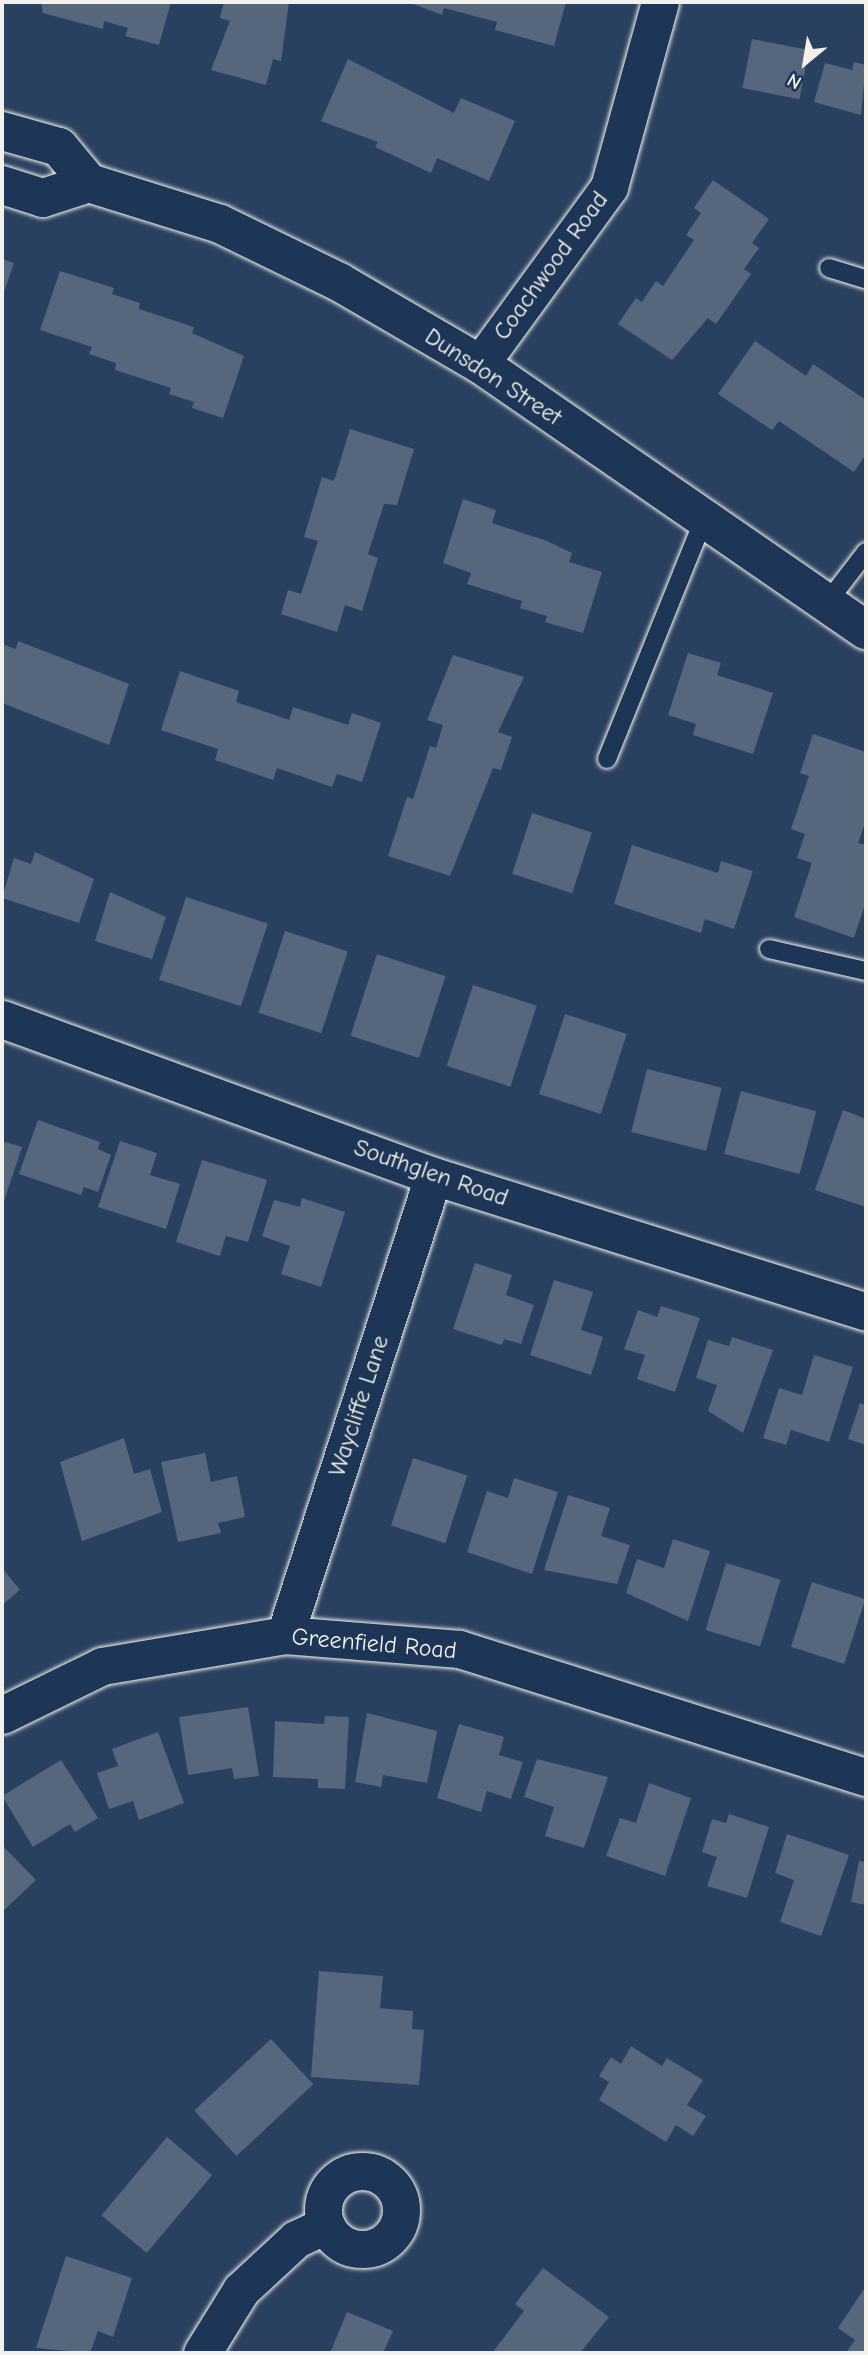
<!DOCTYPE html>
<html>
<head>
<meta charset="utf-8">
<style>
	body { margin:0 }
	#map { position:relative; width:868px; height:2355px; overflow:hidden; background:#2a4060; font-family:"Comic Neue",sans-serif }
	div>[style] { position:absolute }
	.building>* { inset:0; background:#56677d; transform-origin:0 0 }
	.roads { filter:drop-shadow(0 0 2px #f4f1e8) drop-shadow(0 0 2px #f4f1e8) }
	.lane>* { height:18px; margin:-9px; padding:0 9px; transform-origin:9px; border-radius:9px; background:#1d3557 }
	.street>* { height:37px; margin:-18.5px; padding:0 18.5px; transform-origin:18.5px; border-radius:18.5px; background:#1d3557 }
	.street>.ring { margin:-18.5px; padding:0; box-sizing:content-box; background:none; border:37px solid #1d3557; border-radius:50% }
	.secondary>* { height:38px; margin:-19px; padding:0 19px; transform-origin:19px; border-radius:19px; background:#1d3557 }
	span { translate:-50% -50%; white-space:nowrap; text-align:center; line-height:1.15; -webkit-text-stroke:5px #1d3557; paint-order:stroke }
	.street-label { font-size:24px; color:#f4f1e8 }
	.frame { position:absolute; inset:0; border:4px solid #f4f1e8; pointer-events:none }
	.north { position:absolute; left:770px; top:28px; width:70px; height:70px; -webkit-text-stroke:5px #1d3557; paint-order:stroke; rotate:210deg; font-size:19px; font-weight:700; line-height:28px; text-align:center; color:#f4f1e8 }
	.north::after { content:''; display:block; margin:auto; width:24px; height:32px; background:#f4f1e8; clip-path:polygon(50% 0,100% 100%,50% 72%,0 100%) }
</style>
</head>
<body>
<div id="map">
	<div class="building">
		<div style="clip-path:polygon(41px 2px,171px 2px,159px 45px,125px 36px,128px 28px,104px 21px,103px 29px,43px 13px)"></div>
		<div style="clip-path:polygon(224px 2px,289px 2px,281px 61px,273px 59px,266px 85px,211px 70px,230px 21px,220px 18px)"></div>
		<div style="clip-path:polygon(408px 2px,566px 2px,554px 46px,495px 30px,497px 22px,444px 8px,442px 15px)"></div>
		<div style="left:752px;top:39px;width:58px;height:50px;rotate:11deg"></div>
		<div style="clip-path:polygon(348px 59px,454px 113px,461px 98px,515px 121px,489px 181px,437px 158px,431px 173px,375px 147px,378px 142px,321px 121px)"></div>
		<div style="clip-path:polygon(854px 62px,866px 65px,861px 115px,814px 102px,825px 63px,852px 70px)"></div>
		<div style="clip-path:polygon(713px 180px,769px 219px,752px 243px,759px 248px,744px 269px,751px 274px,716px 324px,708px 318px,672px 360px,618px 324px,636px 298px,642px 302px,656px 281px,663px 286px,694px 240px,686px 235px,701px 213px,694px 208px)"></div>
		<div style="clip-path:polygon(2px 259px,14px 263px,4px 292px,2px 292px)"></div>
		<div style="clip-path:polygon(60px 271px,114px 288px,112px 294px,140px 303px,139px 309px,194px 327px,192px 333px,244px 356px,223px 418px,192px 408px,194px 402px,169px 394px,171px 388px,115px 370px,116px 363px,89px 354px,92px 347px,40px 330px)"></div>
		<div style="clip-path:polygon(755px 341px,806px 376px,813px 364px,866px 400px,866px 454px,854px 472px,779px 421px,772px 430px,718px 394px)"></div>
		<div style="clip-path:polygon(350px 429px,414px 449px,397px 505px,384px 504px,368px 554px,378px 558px,362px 611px,345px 605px,337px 632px,281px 614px,288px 590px,301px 594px,318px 541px,304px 537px,322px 477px,334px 481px)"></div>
		<div style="clip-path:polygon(463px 499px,496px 510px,492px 523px,547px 541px,572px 553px,569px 562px,602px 572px,583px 633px,545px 622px,547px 616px,520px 608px,522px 601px,467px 584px,471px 573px,443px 563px)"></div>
		<div style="clip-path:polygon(18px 641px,129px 684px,109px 745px,2px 703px,2px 644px,16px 649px)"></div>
		<div style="clip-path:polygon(688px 653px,721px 663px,717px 675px,773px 693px,753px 754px,693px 735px,696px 724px,668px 715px)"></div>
		<div style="clip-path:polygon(453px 655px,524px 677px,498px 732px,512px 737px,501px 770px,493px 768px,450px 876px,388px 856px,407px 797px,413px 799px,430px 746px,436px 748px,443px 725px,427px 720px)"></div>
		<div style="clip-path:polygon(180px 671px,239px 691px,236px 702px,289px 720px,293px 707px,348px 725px,352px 713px,381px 723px,362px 782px,337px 774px,332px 787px,277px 768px,273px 780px,215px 760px,218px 749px,161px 730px)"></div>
		<div style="clip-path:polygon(813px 734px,866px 752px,866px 820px,858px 843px,866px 845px,866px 901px,854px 938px,794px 917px,812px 863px,797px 858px,805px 834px,791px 829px,809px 776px,800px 773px)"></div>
		<div style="left:532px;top:813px;width:63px;height:64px;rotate:18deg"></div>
		<div style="clip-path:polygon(632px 845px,718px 873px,721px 861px,753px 871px,734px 929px,705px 919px,701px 933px,614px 904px)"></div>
		<div style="clip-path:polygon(35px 852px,94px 879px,79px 923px,2px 898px,14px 858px,31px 864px)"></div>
		<div style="clip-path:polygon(110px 892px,166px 917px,152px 959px,95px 941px)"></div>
		<div style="left:186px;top:897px;width:86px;height:87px;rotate:18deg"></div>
		<div style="left:285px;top:931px;width:66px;height:86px;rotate:18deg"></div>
		<div style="left:377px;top:954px;width:72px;height:86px;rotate:18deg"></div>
		<div style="left:473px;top:985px;width:67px;height:85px;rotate:18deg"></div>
		<div style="left:565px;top:1014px;width:65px;height:84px;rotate:18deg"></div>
		<div style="left:647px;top:1069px;width:77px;height:65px;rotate:14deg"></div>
		<div style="left:741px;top:1091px;width:78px;height:65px;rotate:15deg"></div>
		<div style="clip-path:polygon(843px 1110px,866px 1119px,866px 1207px,815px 1190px)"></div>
		<div style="clip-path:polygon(38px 1120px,100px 1142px,98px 1149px,111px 1155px,98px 1192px,84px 1187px,81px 1195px,19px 1174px)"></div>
		<div style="clip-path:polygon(2px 1141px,22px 1147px,2px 1207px)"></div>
		<div style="clip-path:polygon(120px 1141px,157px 1153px,150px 1175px,180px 1184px,166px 1229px,98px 1207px)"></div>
		<div style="clip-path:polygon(202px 1160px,267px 1180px,248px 1242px,226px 1236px,220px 1256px,176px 1242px)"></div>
		<div style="clip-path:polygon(302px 1198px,345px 1212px,321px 1287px,281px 1274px,290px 1246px,262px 1236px,274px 1200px,300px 1207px)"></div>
		<div style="clip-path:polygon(475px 1263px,512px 1275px,506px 1295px,534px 1305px,521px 1344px,504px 1339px,502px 1345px,453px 1329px)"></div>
		<div style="clip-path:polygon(554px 1280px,593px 1292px,581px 1330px,603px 1337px,591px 1375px,530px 1355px)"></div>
		<div style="clip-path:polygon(661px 1306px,700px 1318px,675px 1392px,637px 1379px,645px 1355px,624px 1349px,638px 1310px,657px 1317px)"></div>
		<div style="clip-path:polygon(732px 1337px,773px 1350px,743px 1433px,708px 1411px,717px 1385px,696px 1378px,708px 1340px,729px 1346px)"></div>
		<div style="clip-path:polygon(814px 1355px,853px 1367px,829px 1442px,791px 1430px,786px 1445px,763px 1438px,779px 1388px,802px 1395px)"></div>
		<div style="clip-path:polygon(860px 1403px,866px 1405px,866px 1445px,848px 1439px)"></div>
		<div style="clip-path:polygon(124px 1438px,134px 1474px,150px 1469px,162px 1512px,82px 1541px,60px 1462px)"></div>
		<div style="clip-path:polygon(205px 1453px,211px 1482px,237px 1476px,245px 1517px,218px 1523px,221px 1533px,178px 1542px,161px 1462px)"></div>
		<div style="left:413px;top:1458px;width:57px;height:71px;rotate:18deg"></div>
		<div style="clip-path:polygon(514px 1478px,558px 1492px,532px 1574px,467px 1552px,487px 1491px,508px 1498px)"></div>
		<div style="clip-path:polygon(568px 1495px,610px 1508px,601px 1536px,630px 1545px,617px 1584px,544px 1570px)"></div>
		<div style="clip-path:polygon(673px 1539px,710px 1551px,688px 1621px,626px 1593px,637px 1559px,664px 1568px)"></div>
		<div style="left:726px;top:1563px;width:57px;height:70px;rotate:17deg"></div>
		<div style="clip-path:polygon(2px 1568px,20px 1590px,2px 1605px)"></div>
		<div style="left:812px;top:1582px;width:56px;height:68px;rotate:18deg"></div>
		<div style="clip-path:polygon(248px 1707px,259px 1776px,234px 1779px,232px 1768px,188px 1775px,179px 1717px)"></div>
		<div style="clip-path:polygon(367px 1713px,437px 1731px,427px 1783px,383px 1775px,381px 1787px,355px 1782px)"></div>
		<div style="clip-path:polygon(325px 1716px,349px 1717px,345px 1789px,318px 1788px,318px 1779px,273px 1777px,275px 1721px,324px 1724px)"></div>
		<div style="clip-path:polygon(459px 1724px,504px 1737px,499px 1755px,523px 1762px,511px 1799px,487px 1791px,481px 1812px,437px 1798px)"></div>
		<div style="clip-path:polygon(158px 1732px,184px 1803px,139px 1820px,133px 1801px,109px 1809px,97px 1773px,118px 1766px,112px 1749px)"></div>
		<div style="clip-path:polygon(537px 1759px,608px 1777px,584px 1848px,545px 1836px,554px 1807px,524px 1797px)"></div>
		<div style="clip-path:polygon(61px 1760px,98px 1818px,75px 1832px,70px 1824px,33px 1847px,2px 1796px)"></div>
		<div style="clip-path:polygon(649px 1783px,691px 1798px,665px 1876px,606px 1856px,620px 1818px,636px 1823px)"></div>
		<div style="clip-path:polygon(729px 1814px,769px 1827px,747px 1898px,707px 1886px,717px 1857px,702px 1852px,712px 1819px,726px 1823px)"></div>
		<div style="clip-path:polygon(787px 1834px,849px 1855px,821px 1936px,780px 1922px,794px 1880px,775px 1873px)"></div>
		<div style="clip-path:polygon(2px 1845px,36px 1880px,2px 1912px)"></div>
		<div style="clip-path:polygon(859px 1861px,866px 1862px,866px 1905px,851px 1902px)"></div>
		<div style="clip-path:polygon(319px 1971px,383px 1976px,380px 2008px,413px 2011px,412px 2029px,424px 2030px,419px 2085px,311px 2077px)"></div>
		<div style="left:271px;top:2039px;width:62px;height:105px;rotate:47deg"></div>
		<div style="clip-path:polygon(631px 2046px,662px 2066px,667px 2058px,703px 2080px,687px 2105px,706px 2116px,693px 2136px,676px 2125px,666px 2142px,599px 2100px,609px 2082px,599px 2076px,611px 2057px,621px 2064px)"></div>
		<div style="left:167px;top:2137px;width:59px;height:102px;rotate:40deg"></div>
		<div style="clip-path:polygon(66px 2256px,132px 2278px,113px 2337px,98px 2331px,90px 2353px,36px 2348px)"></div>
		<div style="clip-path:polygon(543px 2268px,609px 2317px,580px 2353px,492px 2353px,524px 2311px,515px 2304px)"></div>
		<div style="clip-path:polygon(866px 2286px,866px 2353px,846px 2353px,855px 2340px,838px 2328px)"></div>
		<div style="clip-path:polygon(347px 2312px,393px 2331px,383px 2353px,330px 2353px)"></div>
	</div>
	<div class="roads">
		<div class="lane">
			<div style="left:829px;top:268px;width:39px;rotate:17deg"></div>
			<div style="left:826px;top:604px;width:66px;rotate:-52.4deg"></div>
			<div style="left:607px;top:759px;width:257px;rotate:-68deg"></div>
			<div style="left:769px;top:949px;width:99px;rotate:12.8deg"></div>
		</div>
		<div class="street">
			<div style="left:480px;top:364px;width:219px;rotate:-53.9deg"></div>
			<div style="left:609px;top:187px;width:192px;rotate:-74.6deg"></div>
			<div style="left:2px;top:1019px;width:459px;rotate:20deg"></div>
			<div style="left:433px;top:1176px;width:454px;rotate:17.4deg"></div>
			<div style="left:285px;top:1635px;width:482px;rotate:-72.1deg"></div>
			<div style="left:2px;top:1715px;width:111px;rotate:-26.1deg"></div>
			<div style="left:102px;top:1666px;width:186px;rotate:-9.6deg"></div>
			<div style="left:285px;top:1635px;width:175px;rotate:4.6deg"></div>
			<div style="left:459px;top:1649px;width:427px;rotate:17.5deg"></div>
			<div class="ring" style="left:323px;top:2171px;width:41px;height:41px"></div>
			<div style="left:202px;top:2353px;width:74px;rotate:-58.2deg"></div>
			<div style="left:241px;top:2290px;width:75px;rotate:-42.8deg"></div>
			<div style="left:296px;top:2239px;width:33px;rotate:-25deg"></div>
		</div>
		<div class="secondary">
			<div style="left:2px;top:131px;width:59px;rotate:15.7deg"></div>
			<div style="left:59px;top:147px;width:47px;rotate:50.2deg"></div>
			<div style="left:89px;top:183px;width:137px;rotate:17.4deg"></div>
			<div style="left:220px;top:224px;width:132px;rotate:26deg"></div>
			<div style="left:339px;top:282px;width:163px;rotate:30.2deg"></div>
			<div style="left:480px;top:364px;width:469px;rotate:34.6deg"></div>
			<div style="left:2px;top:185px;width:43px;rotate:17.6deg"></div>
			<div style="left:43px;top:198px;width:48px;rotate:-18.1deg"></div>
		</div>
	</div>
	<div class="street-label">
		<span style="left:551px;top:266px;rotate:-54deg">Coachwood Road</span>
		<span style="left:493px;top:377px;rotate:33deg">Dunsdon Street</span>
		<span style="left:431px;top:1173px;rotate:19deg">Southglen Road</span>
		<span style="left:359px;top:1406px;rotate:-72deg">Waycliffe Lane</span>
		<span style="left:374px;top:1644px;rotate:5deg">Greenfield Road</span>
	</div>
	<div class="frame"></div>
	<div class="north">N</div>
</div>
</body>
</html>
